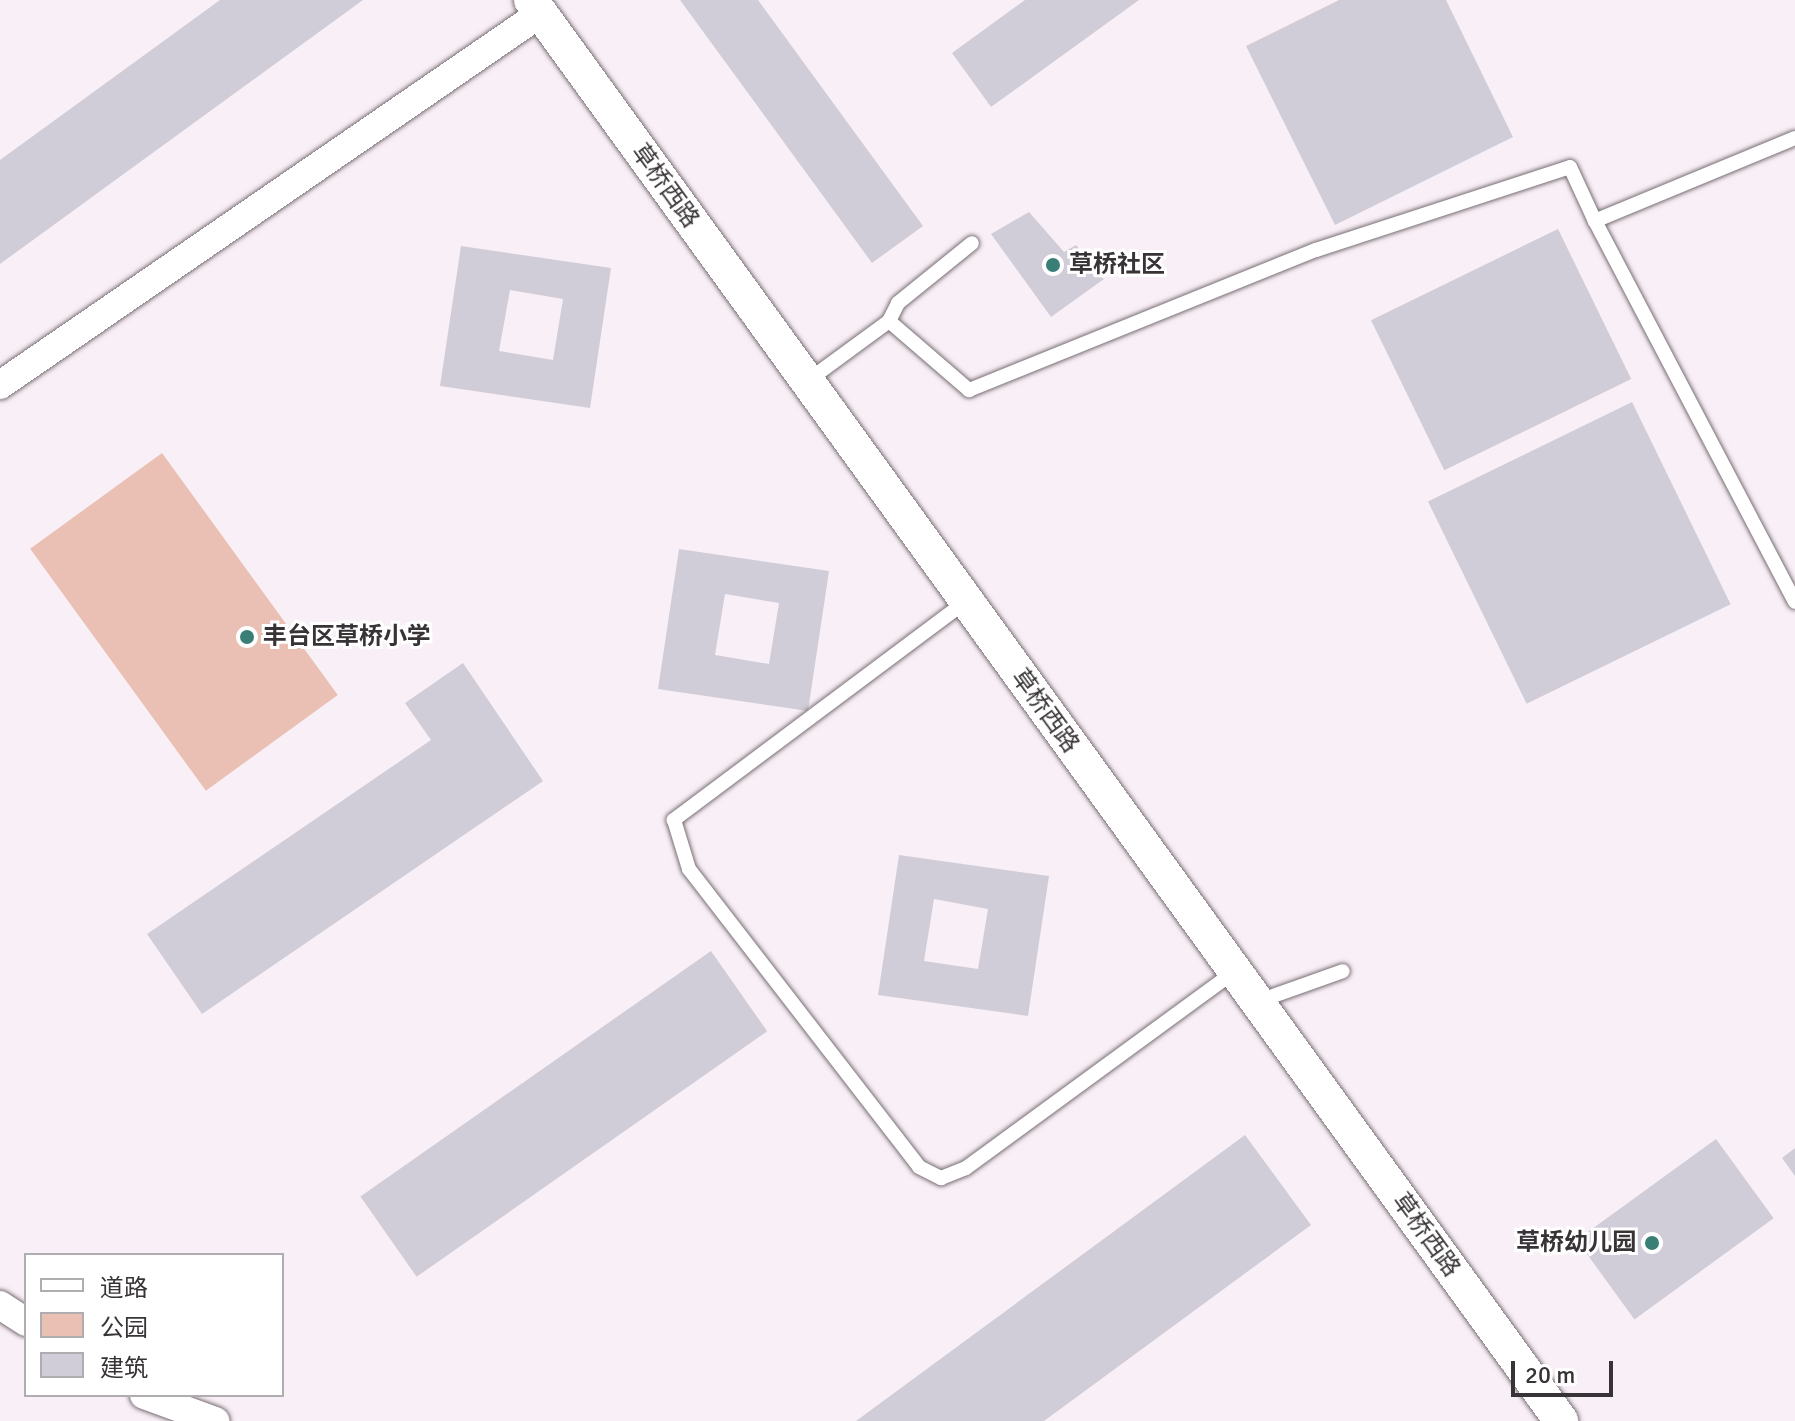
<!DOCTYPE html>
<html>
<head>
<meta charset="utf-8">
<style>
	body { margin:0 }
	#map { position:relative; width:1795px; height:1421px; overflow:hidden; background:#f9eff6; font-family:Signika,"Noto Sans SC",sans-serif }
	div>[style] { position:absolute }
	.green>* { inset:0; background:#eac0b4; transform-origin:0 0 }
	.building>* { inset:0; background:#d1cdd8; transform-origin:0 0 }
	.roads { filter:drop-shadow(0 0 2px #786f75) drop-shadow(0 0 2px #786f75) }
	.service>* { height:14px; margin:-7px; padding:0 7px; transform-origin:7px; border-radius:7px; background:#fff }
	.minor>* { height:28px; margin:-14px; padding:0 14px; transform-origin:14px; border-radius:14px; background:#fff }
	.tertiary>* { height:34px; margin:-17px; padding:0 17px; transform-origin:17px; border-radius:17px; background:#fff }
	.dots>* { width:22px; height:22px; translate:-50% -50%; box-sizing:border-box; border:4px solid #fff; border-radius:50% }
	span { translate:-50% -50%; white-space:nowrap; text-align:center; line-height:1.15; -webkit-text-stroke:6px #fff; paint-order:stroke }
	.street-label { font-size:24px; color:#373336 }
	.poi-label { font-size:24px; color:#373336; font-weight:700 }
	.left { translate:0 -50%; text-align:left }
	.right { translate:-100% -50%; text-align:right }
	.legend { position:absolute; left:24px; top:1253px; width:260px; height:144px; box-sizing:border-box; background:#fff; border:2px solid #afadaf; margin:0; padding:10px 14px; list-style:none; font-size:24px; color:#373336 }
	.legend li { display:flex; align-items:center; gap:16px; height:40px }
	.legend b { width:40px; border:2px solid #afadaf }
	.scale { position:absolute; left:1511px; top:1361px; width:102px; height:36px; box-sizing:border-box; border:4px solid #373336; border-top:0; padding-left:10px; font-size:24px; line-height:28px; white-space:nowrap; color:#373336; -webkit-text-stroke:6px #fff; paint-order:stroke }
</style>
</head>
<body>
<div id="map">
	<div class="green">
		<div style="left:162px;top:453px;width:299px;height:163px;rotate:54deg"></div>
	</div>
	<div class="building">
		<div style="clip-path:polygon(220px 0,363px 0,0 264px,0 160px)"></div>
		<div style="clip-path:polygon(680px 0,758px 0,923px 226px,872px 263px)"></div>
		<div style="clip-path:polygon(1025px 0,1139px 0,991px 107px,952px 53px)"></div>
		<div style="clip-path:polygon(1339px 0,1446px 0,1513px 137px,1335px 225px,1246px 46px)"></div>
		<div style="clip-path:polygon(1029px 212px,1064px 252px,1076px 245px,1104px 279px,1051px 317px,991px 234px)"></div>
		<div style="left:1558px;top:229px;width:167px;height:208px;rotate:64deg"></div>
		<div style="clip-path:polygon(evenodd,461px 246px,611px 268px,590px 408px,440px 386px,461px 246px,510px 290px,563px 299px,553px 360px,499px 351px,510px 290px)"></div>
		<div style="left:1632px;top:402px;width:225px;height:227px;rotate:64deg"></div>
		<div style="clip-path:polygon(evenodd,679px 549px,829px 571px,808px 711px,658px 689px,679px 549px,725px 594px,779px 603px,769px 664px,715px 655px,725px 594px)"></div>
		<div style="clip-path:polygon(463px 663px,543px 781px,202px 1014px,147px 934px,431px 740px,405px 703px)"></div>
		<div style="clip-path:polygon(evenodd,899px 855px,1049px 876px,1028px 1016px,878px 995px,899px 855px,934px 899px,988px 909px,978px 969px,924px 961px,934px 899px)"></div>
		<div style="left:711px;top:951px;width:98px;height:428px;rotate:55deg"></div>
		<div style="clip-path:polygon(1245px 1135px,1311px 1225px,1044px 1421px,856px 1421px)"></div>
		<div style="left:1716px;top:1139px;width:98px;height:172px;rotate:54deg"></div>
		<div style="clip-path:polygon(1795px 1148px,1795px 1176px,1782px 1158px)"></div>
	</div>
	<div class="roads">
		<div class="service">
			<div style="left:1795px;top:138px;width:217px;rotate:157.5deg"></div>
			<div style="left:1595px;top:221px;width:430px;rotate:62.3deg"></div>
			<div style="left:889px;top:321px;width:20px;rotate:-63deg"></div>
			<div style="left:898px;top:303px;width:95px;rotate:-39deg"></div>
			<div style="left:806px;top:382px;width:103px;rotate:-36.3deg"></div>
			<div style="left:889px;top:321px;width:106px;rotate:40.8deg"></div>
			<div style="left:969px;top:390px;width:374px;rotate:-22deg"></div>
			<div style="left:1316px;top:250px;width:267px;rotate:-18.1deg"></div>
			<div style="left:1570px;top:167px;width:60px;rotate:65.2deg"></div>
			<div style="left:965px;top:602px;width:364px;rotate:143.2deg"></div>
			<div style="left:674px;top:820px;width:51px;rotate:73deg"></div>
			<div style="left:689px;top:869px;width:376px;rotate:52.3deg"></div>
			<div style="left:919px;top:1167px;width:25px;rotate:27deg"></div>
			<div style="left:941px;top:1178px;width:27px;rotate:-22deg"></div>
			<div style="left:966px;top:1168px;width:332px;rotate:-36.2deg"></div>
			<div style="left:1256px;top:1002px;width:92px;rotate:-19.6deg"></div>
		</div>
		<div class="minor">
			<div style="left:0;top:385px;width:657px;rotate:-34.51deg"></div>
			<div style="left:0;top:1305px;width:31px;rotate:33deg"></div>
			<div style="left:144px;top:1395px;width:76px;rotate:20.1deg"></div>
		</div>
		<div class="tertiary">
			<div style="left:531px;top:0;width:1755px;rotate:54.06deg"></div>
		</div>
	</div>
	<div class="dots">
		<div style="left:1053px;top:265px;background:#3a7f75"></div>
		<div style="left:247px;top:637px;background:#3a7f75"></div>
		<div style="left:1652px;top:1243px;background:#3a7f75"></div>
	</div>
	<div class="street-label">
		<span style="left:665px;top:186px;rotate:54deg">草桥西路</span>
		<span style="left:1045px;top:711px;rotate:54deg">草桥西路</span>
		<span style="left:1426px;top:1235px;rotate:54deg">草桥西路</span>
	</div>
	<div class="poi-label">
		<span class="left" style="left:1069px;top:265px">草桥社区</span>
		<span class="left" style="left:263px;top:637px">丰台区草桥小学</span>
		<span class="right" style="left:1636px;top:1243px">草桥幼儿园</span>
	</div>
	<ul class="legend">
	<li><b style="height:10px;background:#fff"></b>道路</li>
	<li><b style="height:22px;background:#eac0b4"></b>公园</li>
	<li><b style="height:22px;background:#d1cdd8"></b>建筑</li>
	</ul>
	<div class="scale">20 m</div>
</div>
</body>
</html>
